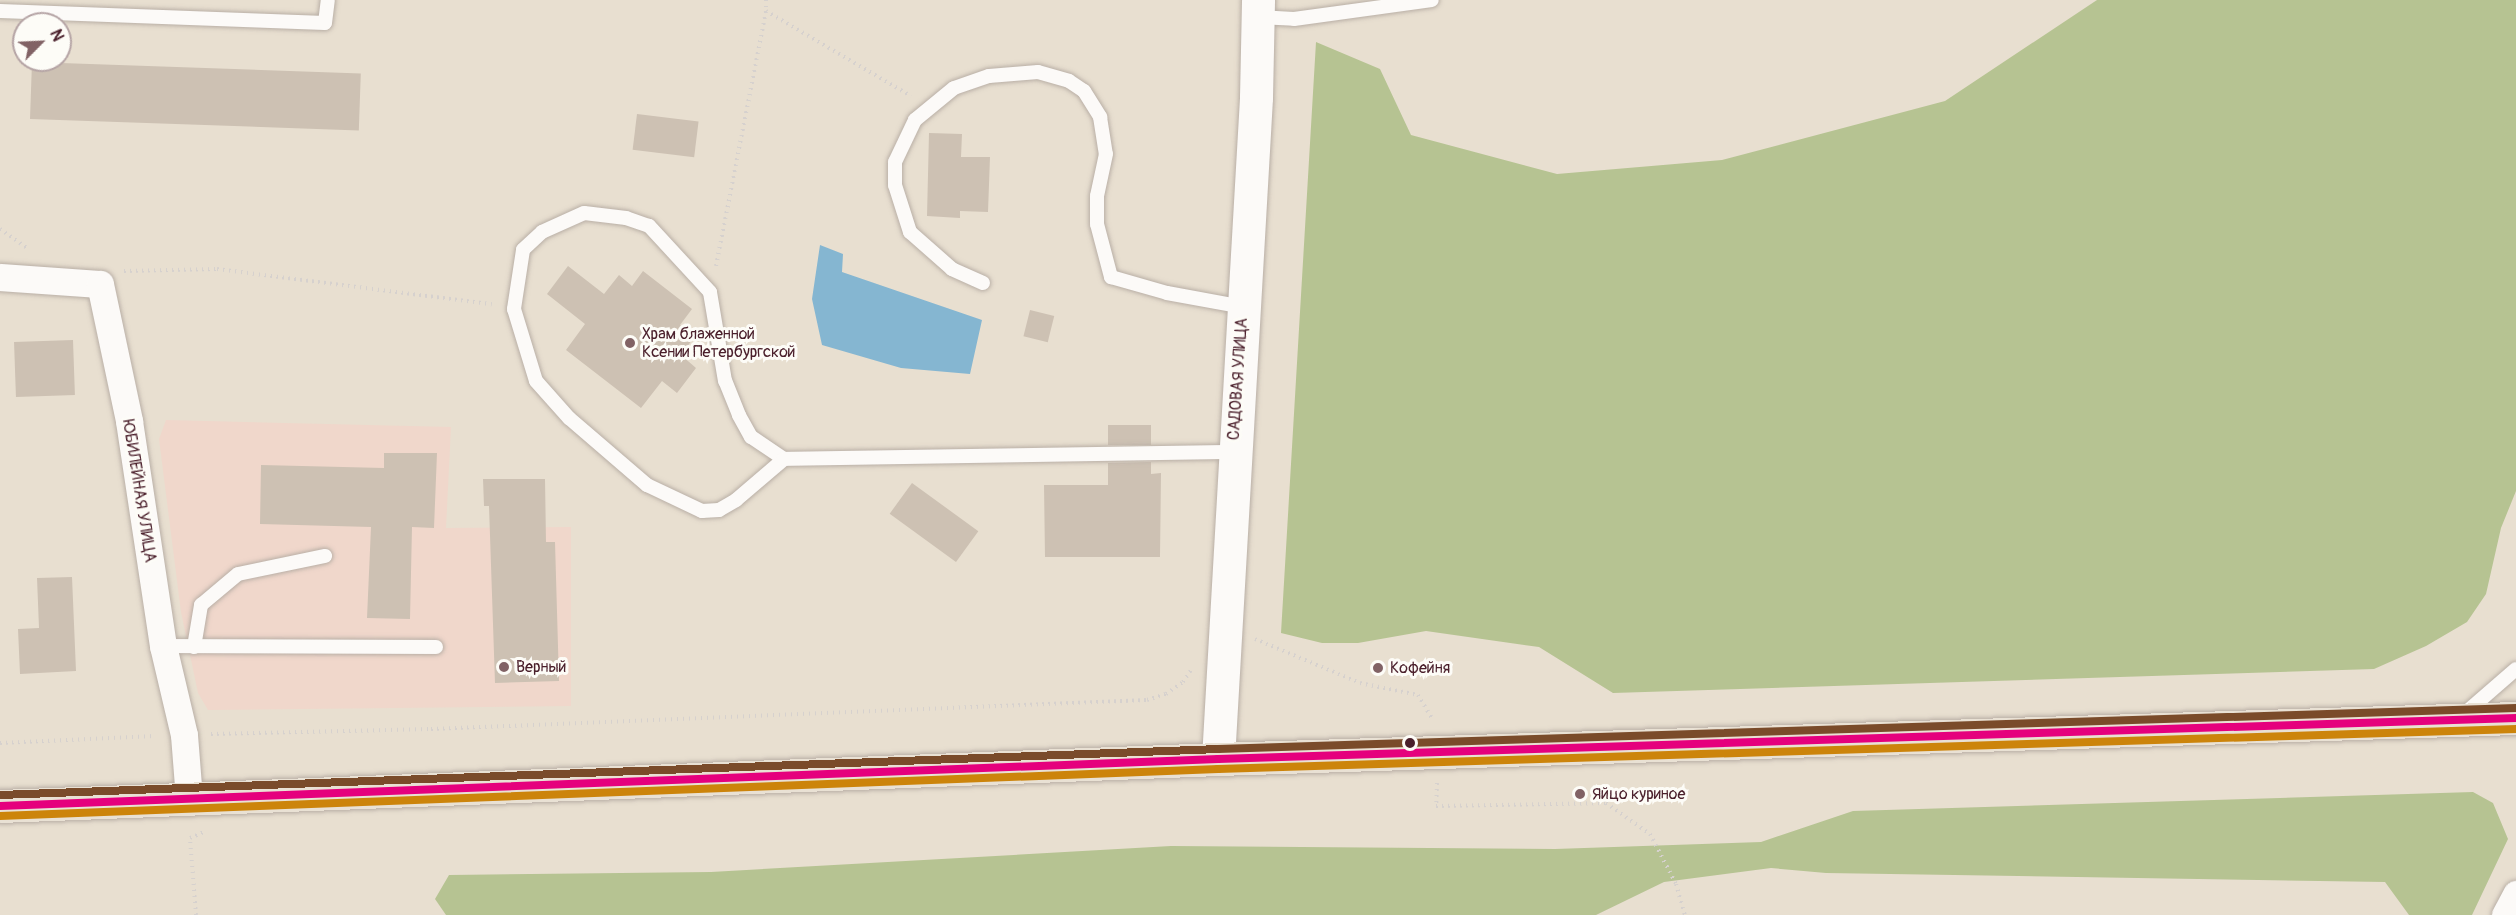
<!DOCTYPE html>
<html>
<head>
<meta charset="utf-8">
<style>
	body { margin:0 }
	#map { position:relative; width:2516px; height:915px; overflow:hidden; background:#e8dfd0; font-family:Pangolin,sans-serif }
	div>[style] { position:absolute }
	.built>* { inset:0; background:#f0d7cb }
	.forest>* { inset:0; background:#b6c392 }
	.water>* { inset:0; background:#85b6d1 }
	.building>* { inset:0; background:#cdc1b3; transform-origin:0 0 }
	.path>* { height:4px; margin-top:-2px; transform-origin:0; background:repeating-linear-gradient(90deg,#d6d1ce 0 1.5px,transparent 0 6px) }
	.roads { filter:drop-shadow(0 0 2px #b9afa6) drop-shadow(0 0 2px #b9afa6) }
	.service>* { height:14px; margin:-7px; padding:0 7px; transform-origin:7px; border-radius:7px; background:#fcfaf8 }
	.minor>* { height:27px; margin:-13.5px; padding:0 13.5px; transform-origin:13.5px; border-radius:13.5px; background:#fcfaf8 }
	.tertiary>* { height:33px; margin:-16.5px; padding:0 16.5px; transform-origin:16.5px; border-radius:16.5px; background:#fcfaf8 }
	.primary>* { height:33px; margin:-16.5px; padding:0 16.5px; transform-origin:16.5px; border-radius:16.5px; background:#e9e1d4 }
	.bus-1>* { height:8px; margin:-4px; padding:0 4px; transform-origin:4px; border-radius:4px; background:#e5007d }
	.bus-2>* { height:8px; margin:-4px; padding:0 4px; transform-origin:4px; border-radius:4px; background:#cc840b }
	.bus-3>* { height:8px; margin:-4px; padding:0 4px; transform-origin:4px; border-radius:4px; background:#7a4b2a }
	.dots>* { width:16px; height:16px; translate:-50% -50%; box-sizing:border-box; border:3px solid #fdfcf7; border-radius:50% }
	span { translate:-50% -50%; white-space:nowrap; text-align:center; line-height:1.15; -webkit-text-stroke:6px #fdfcf7; paint-order:stroke }
	.poi-label { font-size:16px; color:#4a1f2b }
	.left { translate:0 -50%; text-align:left }
	.street-label { font-size:16px; color:#4a1f2b }
	.north { position:absolute; left:12px; top:12px; width:60px; height:60px; box-sizing:border-box; background:#fdfcf7; border:2px solid #b5a4a5; border-radius:50%; rotate:66deg; font-size:16px; font-weight:700; line-height:24px; text-align:center; color:#4a1f2b }
	.north::after { content:''; display:block; margin:auto; width:21px; height:27px; background:#816265; clip-path:polygon(50% 0,100% 100%,50% 72%,0 100%) }
</style>
</head>
<body>
<div id="map">
	<div class="built">
		<div style="clip-path:polygon(166px 420px,451px 427px,446px 528px,571px 527px,571px 706px,208px 710px,198px 693px,181px 612px,159px 439px)"></div>
	</div>
	<div class="forest">
		<div style="clip-path:polygon(2097px 0,2516px 0,2516px 491px,2501px 528px,2486px 594px,2467px 622px,2426px 646px,2374px 669px,1613px 693px,1539px 647px,1426px 631px,1358px 643px,1322px 643px,1281px 633px,1316px 42px,1380px 69px,1411px 135px,1557px 174px,1722px 160px,1945px 101px)"></div>
		<div style="clip-path:polygon(2473px 792px,2493px 803px,2508px 839px,2472px 915px,2409px 915px,2385px 882px,1826px 873px,1771px 868px,1664px 882px,1596px 915px,446px 915px,435px 899px,449px 875px,711px 872px,1171px 846px,1555px 849px,1761px 842px,1853px 811px)"></div>
	</div>
	<div class="water">
		<div style="clip-path:polygon(820px 245px,843px 254px,842px 272px,982px 320px,970px 374px,901px 368px,822px 345px,812px 299px)"></div>
	</div>
	<div class="building">
		<div style="left:32px;top:62px;width:329px;height:57px;rotate:2deg"></div>
		<div style="left:637px;top:114px;width:62px;height:36px;rotate:7deg"></div>
		<div style="clip-path:polygon(929px 133px,962px 134px,961px 157px,990px 157px,988px 212px,960px 211px,960px 218px,927px 216px)"></div>
		<div style="clip-path:polygon(568px 266px,604px 294px,619px 275px,632px 286px,643px 271px,692px 309px,680px 325px,695px 336px,681px 355px,696px 368px,677px 393px,662px 381px,641px 408px,566px 350px,585px 324px,547px 294px)"></div>
		<div style="left:1030px;top:310px;width:25px;height:27px;rotate:14deg"></div>
		<div style="left:73px;top:340px;width:55px;height:59px;rotate:88deg"></div>
		<div style="left:1108px;top:425px;width:43px;height:20px"></div>
		<div style="clip-path:polygon(384px 453px,437px 453px,434px 528px,412px 527px,410px 619px,367px 618px,371px 527px,260px 524px,261px 465px,384px 468px)"></div>
		<div style="clip-path:polygon(1151px 462px,1151px 474px,1161px 473px,1160px 557px,1045px 557px,1044px 485px,1108px 485px,1108px 463px)"></div>
		<div style="clip-path:polygon(483px 479px,545px 479px,546px 542px,555px 542px,559px 681px,495px 683px,489px 506px,484px 506px)"></div>
		<div style="left:912px;top:483px;width:82px;height:38px;rotate:36deg"></div>
		<div style="clip-path:polygon(72px 577px,76px 671px,20px 674px,18px 629px,39px 628px,37px 578px)"></div>
	</div>
	<div class="path">
		<div style="left:766px;top:0;width:11px;rotate:90deg"></div>
		<div style="left:766px;top:11px;width:168px;rotate:30.4deg"></div>
		<div style="left:0;top:229px;width:35px;rotate:35deg"></div>
		<div style="left:716px;top:266px;width:260px;rotate:-78.9deg"></div>
		<div style="left:124px;top:271px;width:93px;rotate:-1.2deg"></div>
		<div style="left:217px;top:269px;width:277px;rotate:7.3deg"></div>
		<div style="left:1255px;top:639px;width:114px;rotate:22.7deg"></div>
		<div style="left:1360px;top:683px;width:59px;rotate:11.7deg"></div>
		<div style="left:1418px;top:695px;width:29px;rotate:59deg"></div>
		<div style="left:211px;top:734px;width:220px;rotate:-1.3deg"></div>
		<div style="left:431px;top:729px;width:717px;rotate:-2.32deg"></div>
		<div style="left:1147px;top:700px;width:20px;rotate:-18deg"></div>
		<div style="left:1166px;top:694px;width:21px;rotate:-35deg"></div>
		<div style="left:1183px;top:682px;width:14px;rotate:-56deg"></div>
		<div style="left:0;top:743px;width:155px;rotate:-2.6deg"></div>
		<div style="left:1437px;top:783px;width:23px;rotate:92deg"></div>
		<div style="left:1436px;top:806px;width:170px;rotate:-1deg"></div>
		<div style="left:1606px;top:803px;width:54px;rotate:35.2deg"></div>
		<div style="left:1650px;top:834px;width:56px;rotate:62.5deg"></div>
		<div style="left:1676px;top:884px;width:32px;rotate:74deg"></div>
		<div style="left:196px;top:915px;width:77px;rotate:-94.5deg"></div>
		<div style="left:190px;top:838px;width:15px;rotate:-23deg"></div>
	</div>
	<div class="roads">
		<div class="service">
			<div style="left:0;top:11px;width:325px;rotate:2.1deg"></div>
			<div style="left:325px;top:23px;width:23px;rotate:-83deg"></div>
			<div style="left:1258px;top:17px;width:36px;rotate:3deg"></div>
			<div style="left:1294px;top:19px;width:139px;rotate:-7.8deg"></div>
			<div style="left:983px;top:283px;width:34px;rotate:-156deg"></div>
			<div style="left:952px;top:269px;width:56px;rotate:-138.6deg"></div>
			<div style="left:910px;top:232px;width:49px;rotate:-107.7deg"></div>
			<div style="left:895px;top:185px;width:23px;rotate:-90deg"></div>
			<div style="left:895px;top:162px;width:47px;rotate:-64.5deg"></div>
			<div style="left:915px;top:120px;width:50px;rotate:-39.4deg"></div>
			<div style="left:954px;top:88px;width:37px;rotate:-19deg"></div>
			<div style="left:989px;top:76px;width:49px;rotate:-4.7deg"></div>
			<div style="left:1038px;top:72px;width:32px;rotate:16deg"></div>
			<div style="left:1069px;top:81px;width:18px;rotate:34deg"></div>
			<div style="left:1084px;top:91px;width:31px;rotate:58deg"></div>
			<div style="left:1100px;top:117px;width:37px;rotate:81deg"></div>
			<div style="left:1106px;top:154px;width:43px;rotate:102.1deg"></div>
			<div style="left:1097px;top:196px;width:28px;rotate:90deg"></div>
			<div style="left:1097px;top:224px;width:55px;rotate:75.2deg"></div>
			<div style="left:1111px;top:277px;width:58px;rotate:15.9deg"></div>
			<div style="left:1167px;top:293px;width:77px;rotate:10.4deg"></div>
			<div style="left:784px;top:459px;width:40px;rotate:-146deg"></div>
			<div style="left:751px;top:437px;width:25px;rotate:-119deg"></div>
			<div style="left:739px;top:415px;width:37px;rotate:-112deg"></div>
			<div style="left:725px;top:381px;width:90px;rotate:-99.6deg"></div>
			<div style="left:710px;top:292px;width:90px;rotate:-132.7deg"></div>
			<div style="left:649px;top:226px;width:24px;rotate:-161deg"></div>
			<div style="left:626px;top:218px;width:42px;rotate:-173.2deg"></div>
			<div style="left:584px;top:213px;width:46px;rotate:155.7deg"></div>
			<div style="left:542px;top:232px;width:26px;rotate:137deg"></div>
			<div style="left:523px;top:250px;width:60px;rotate:98.7deg"></div>
			<div style="left:514px;top:309px;width:75px;rotate:73deg"></div>
			<div style="left:536px;top:381px;width:50px;rotate:48.3deg"></div>
			<div style="left:569px;top:418px;width:103px;rotate:40.7deg"></div>
			<div style="left:647px;top:485px;width:61px;rotate:25.3deg"></div>
			<div style="left:702px;top:511px;width:17px;rotate:-3deg"></div>
			<div style="left:719px;top:510px;width:20px;rotate:-30deg"></div>
			<div style="left:736px;top:500px;width:63px;rotate:-40.5deg"></div>
			<div style="left:784px;top:459px;width:450px;rotate:-0.9deg"></div>
			<div style="left:163px;top:646px;width:273px;rotate:0.2deg"></div>
			<div style="left:194px;top:647px;width:43px;rotate:-80.5deg"></div>
			<div style="left:201px;top:605px;width:48px;rotate:-40deg"></div>
			<div style="left:238px;top:574px;width:89px;rotate:-11.7deg"></div>
			<div style="left:2463px;top:715px;width:70px;rotate:-41deg"></div>
		</div>
		<div class="minor">
			<div style="left:0;top:277px;width:100px;rotate:4deg"></div>
			<div style="left:100px;top:284px;width:140px;rotate:78deg"></div>
			<div style="left:129px;top:421px;width:228px;rotate:81.4deg"></div>
			<div style="left:163px;top:646px;width:91px;rotate:76.7deg"></div>
			<div style="left:184px;top:735px;width:63px;rotate:85.5deg"></div>
			<div style="left:2505px;top:915px;width:24px;rotate:-62deg"></div>
		</div>
		<div class="tertiary">
			<div style="left:1218px;top:759px;width:663px;rotate:-86.71deg"></div>
			<div style="left:1256px;top:97px;width:97px;rotate:-88.8deg"></div>
		</div>
		<div class="primary">
			<div style="left:0;top:806px;width:1219px;rotate:-2.21deg"></div>
			<div style="left:1218px;top:759px;width:1299px;rotate:-1.81deg"></div>
		</div>
	</div>
	<div class="bus-1">
		<div style="left:0;top:806px;width:1219px;rotate:-2.21deg"></div>
		<div style="left:1218px;top:759px;width:1299px;rotate:-1.81deg"></div>
	</div>
	<div class="bus-2">
		<div style="left:0;top:816px;width:1219px;rotate:-2.21deg"></div>
		<div style="left:1218px;top:769px;width:1299px;rotate:-1.77deg"></div>
	</div>
	<div class="bus-3">
		<div style="left:0;top:795px;width:1219px;rotate:-2.16deg"></div>
		<div style="left:1218px;top:749px;width:1299px;rotate:-1.81deg"></div>
	</div>
	<div class="dots">
		<div style="left:630px;top:343px;background:#816265"></div>
		<div style="left:504px;top:667px;background:#816265"></div>
		<div style="left:1378px;top:668px;background:#816265"></div>
		<div style="left:1410px;top:743px;background:#4a1f2b"></div>
		<div style="left:1580px;top:794px;background:#816265"></div>
	</div>
	<div class="poi-label">
		<span class="left" style="left:642px;top:343px">Храм блаженной<br>Ксении Петербургской</span>
		<span class="left" style="left:516px;top:667px">Верный</span>
		<span class="left" style="left:1390px;top:668px">Кофейня</span>
		<span class="left" style="left:1592px;top:794px">Яйцо куриное</span>
	</div>
	<div class="street-label">
		<span style="left:1238px;top:379px;rotate:-86deg">САДОВАЯ УЛИЦА</span>
		<span style="left:139px;top:491px;rotate:81deg">ЮБИЛЕЙНАЯ УЛИЦА</span>
	</div>
	<div class="north">N</div>
</div>
</body>
</html>
